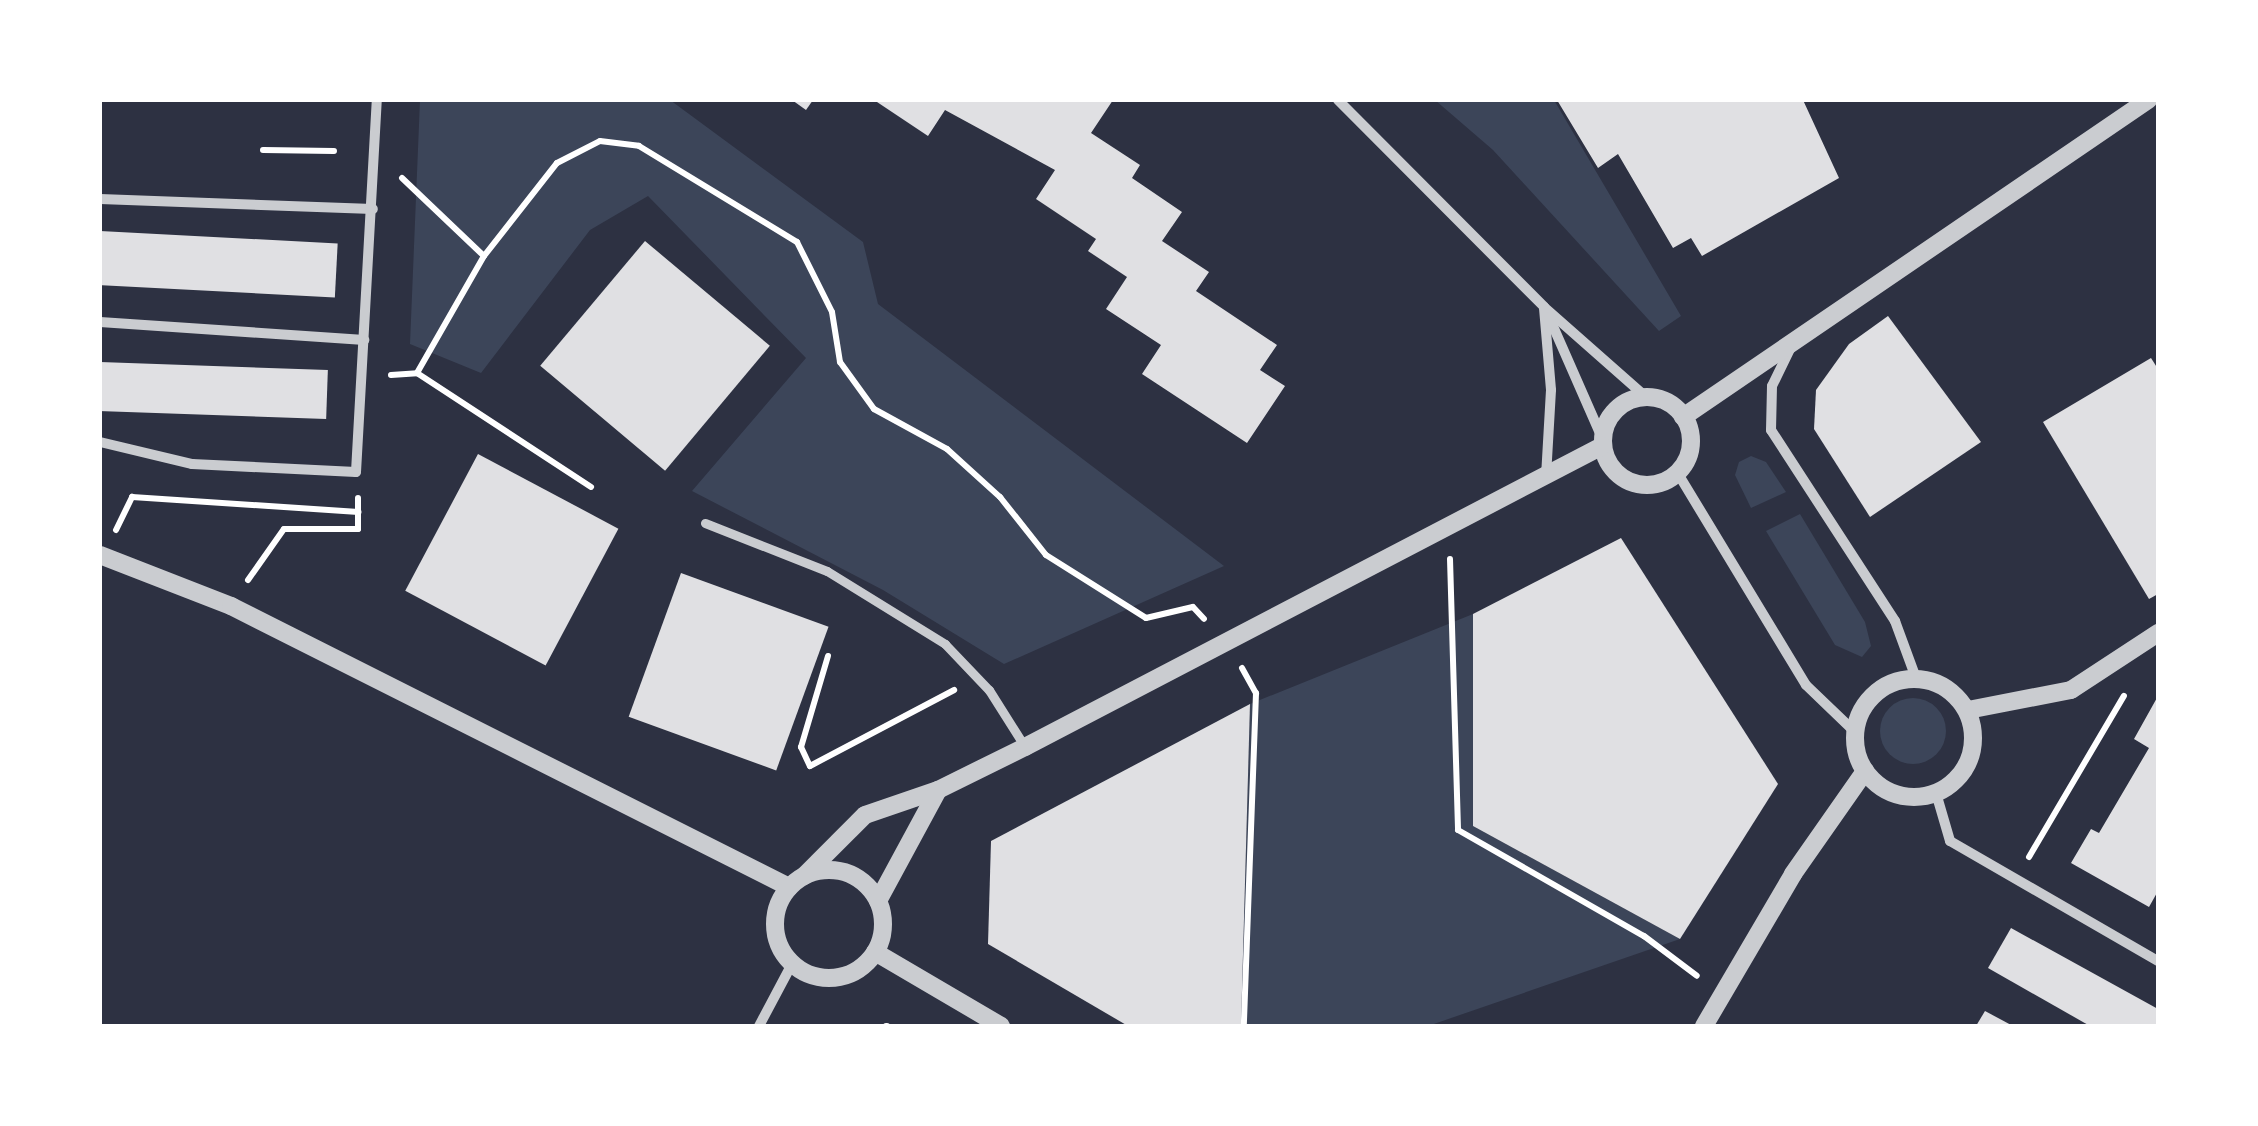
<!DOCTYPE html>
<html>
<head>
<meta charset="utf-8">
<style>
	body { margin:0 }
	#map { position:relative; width:2258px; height:1126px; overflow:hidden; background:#2d3142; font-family:"Titillium Web",sans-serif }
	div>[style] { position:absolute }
	.green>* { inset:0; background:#3c4559 }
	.round { border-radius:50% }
	.building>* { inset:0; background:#e0e0e3; transform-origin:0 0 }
	.path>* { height:6px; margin:-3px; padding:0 3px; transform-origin:3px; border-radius:3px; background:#fff }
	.pedestrian>* { height:9px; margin:-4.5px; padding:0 4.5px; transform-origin:4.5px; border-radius:4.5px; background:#caccd0 }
	.minor>* { height:10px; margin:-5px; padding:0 5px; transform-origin:5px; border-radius:5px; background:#caccd0 }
	.tertiary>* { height:18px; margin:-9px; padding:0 9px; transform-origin:9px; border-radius:9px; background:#caccd0 }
	.tertiary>.ring { margin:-9px; padding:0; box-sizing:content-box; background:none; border:18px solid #caccd0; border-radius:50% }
	span { translate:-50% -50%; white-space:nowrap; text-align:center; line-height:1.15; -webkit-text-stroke:8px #fff; paint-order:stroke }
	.frame { position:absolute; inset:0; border:102px solid #fff; pointer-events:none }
</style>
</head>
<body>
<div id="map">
	<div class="green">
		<div style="clip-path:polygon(420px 100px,670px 100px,863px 242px,878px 304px,1224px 566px,1004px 664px,883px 590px,692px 491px,806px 358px,648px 196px,590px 230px,481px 373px,410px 344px)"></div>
		<div style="clip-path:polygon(1435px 100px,1554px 100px,1681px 316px,1659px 331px,1493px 150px)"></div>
		<div style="clip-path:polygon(1751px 456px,1766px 462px,1786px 492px,1751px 508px,1735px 475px,1739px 462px)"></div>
		<div style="clip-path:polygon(1800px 514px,1865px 622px,1871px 646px,1862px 657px,1835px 645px,1766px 531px)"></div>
		<div style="clip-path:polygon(1473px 614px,1473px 826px,1680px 939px,1428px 1026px,1241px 1026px,1250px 704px)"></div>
		<div class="round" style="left:1880px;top:698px;width:66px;height:66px"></div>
	</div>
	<div class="building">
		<div style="clip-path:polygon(792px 100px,813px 100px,806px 110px)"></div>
		<div style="clip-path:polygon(874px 100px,1113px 100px,1091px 133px,1140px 165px,1132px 178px,1182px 212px,1162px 241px,1209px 272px,1196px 291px,1277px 345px,1260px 370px,1285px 386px,1247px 443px,1142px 374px,1161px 345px,1106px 309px,1127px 277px,1088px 251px,1096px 239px,1036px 199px,1055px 170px,945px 110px,928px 136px)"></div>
		<div style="clip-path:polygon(1557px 100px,1803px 100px,1839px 178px,1702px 256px,1691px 238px,1673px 248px,1618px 154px,1598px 168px)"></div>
		<div style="left:100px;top:231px;width:238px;height:54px;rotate:3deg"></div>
		<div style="left:645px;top:241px;width:163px;height:163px;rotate:40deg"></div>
		<div style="clip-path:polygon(1888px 316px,1981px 442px,1870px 517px,1814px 429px,1816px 390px,1849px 344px)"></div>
		<div style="clip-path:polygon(2151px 358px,2158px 369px,2158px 594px,2149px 599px,2043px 422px)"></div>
		<div style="left:100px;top:362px;width:228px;height:49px;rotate:2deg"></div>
		<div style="left:478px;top:454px;width:159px;height:155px;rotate:28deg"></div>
		<div style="clip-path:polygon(1621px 538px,1778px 784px,1680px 939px,1473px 826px,1473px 614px)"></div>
		<div style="left:681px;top:573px;width:157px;height:153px;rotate:20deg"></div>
		<div style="clip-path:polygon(2158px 696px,2158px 891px,2149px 907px,2071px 863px,2091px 829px,2099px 833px,2149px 748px,2134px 739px)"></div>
		<div style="clip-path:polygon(1250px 704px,1241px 1026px,1128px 1026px,988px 944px,991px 841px)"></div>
		<div style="clip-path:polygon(2011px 928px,2158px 1009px,2158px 1026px,2090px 1026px,1988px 968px)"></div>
		<div style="clip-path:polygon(1985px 1011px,2013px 1026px,1976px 1026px)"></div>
	</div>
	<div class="path">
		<div style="left:263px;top:150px;width:71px;rotate:0.8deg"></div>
		<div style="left:402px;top:178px;width:113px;rotate:43.6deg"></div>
		<div style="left:417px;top:373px;width:135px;rotate:-60.2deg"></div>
		<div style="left:484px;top:256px;width:118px;rotate:-51.9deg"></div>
		<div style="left:557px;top:163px;width:48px;rotate:-27.1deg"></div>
		<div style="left:600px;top:141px;width:39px;rotate:7deg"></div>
		<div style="left:639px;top:146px;width:185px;rotate:31.3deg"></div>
		<div style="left:797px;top:242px;width:78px;rotate:63.4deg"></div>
		<div style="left:832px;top:312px;width:51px;rotate:80.9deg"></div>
		<div style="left:840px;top:362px;width:58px;rotate:54.1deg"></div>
		<div style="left:874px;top:409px;width:83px;rotate:28.7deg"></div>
		<div style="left:947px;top:449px;width:72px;rotate:42.2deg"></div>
		<div style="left:1000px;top:497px;width:74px;rotate:51.6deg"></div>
		<div style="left:1046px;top:555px;width:118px;rotate:32.2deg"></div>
		<div style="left:1146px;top:618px;width:48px;rotate:-13.2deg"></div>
		<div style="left:1193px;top:607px;width:16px;rotate:47deg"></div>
		<div style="left:391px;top:375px;width:26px;rotate:-4deg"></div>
		<div style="left:417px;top:373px;width:208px;rotate:33.2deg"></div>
		<div style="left:116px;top:530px;width:37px;rotate:-64deg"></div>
		<div style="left:132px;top:497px;width:227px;rotate:3.8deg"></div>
		<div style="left:1450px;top:559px;width:271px;rotate:88.3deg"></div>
		<div style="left:1458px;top:830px;width:214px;rotate:29.7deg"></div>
		<div style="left:1644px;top:936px;width:66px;rotate:37deg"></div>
		<div style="left:248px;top:580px;width:62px;rotate:-54.8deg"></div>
		<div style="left:284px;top:529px;width:74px"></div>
		<div style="left:358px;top:529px;width:31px;rotate:-90deg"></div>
		<div style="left:828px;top:656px;width:95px;rotate:106.5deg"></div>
		<div style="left:801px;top:747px;width:21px;rotate:65deg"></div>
		<div style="left:810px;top:766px;width:163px;rotate:-27.8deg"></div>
		<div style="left:1242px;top:668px;width:29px;rotate:61deg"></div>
		<div style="left:1256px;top:693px;width:333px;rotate:92.1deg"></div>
		<div style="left:2029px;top:857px;width:187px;rotate:-59.5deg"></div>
		<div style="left:886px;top:1026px;width:1px"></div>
	</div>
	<div class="pedestrian">
		<div style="left:705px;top:523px;width:131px;rotate:21.5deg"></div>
		<div style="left:827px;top:571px;width:139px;rotate:31.7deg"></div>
		<div style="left:945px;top:644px;width:64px;rotate:46.3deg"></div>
		<div style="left:989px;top:690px;width:67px;rotate:57.7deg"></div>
	</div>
	<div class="minor">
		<div style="left:1338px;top:100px;width:292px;rotate:45.1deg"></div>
		<div style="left:1544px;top:307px;width:136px;rotate:41.4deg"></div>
		<div style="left:100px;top:199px;width:273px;rotate:2.1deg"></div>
		<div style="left:1544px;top:308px;width:82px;rotate:85.1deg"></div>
		<div style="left:1551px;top:390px;width:86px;rotate:93.3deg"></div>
		<div style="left:1549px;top:317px;width:132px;rotate:66.3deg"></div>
		<div style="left:100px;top:322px;width:265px;rotate:3.9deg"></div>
		<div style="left:1790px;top:349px;width:41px;rotate:115.9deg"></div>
		<div style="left:1772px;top:386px;width:44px;rotate:91.3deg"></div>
		<div style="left:1771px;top:430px;width:228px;rotate:57deg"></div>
		<div style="left:1895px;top:621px;width:61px;rotate:69.8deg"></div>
		<div style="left:100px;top:442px;width:95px;rotate:13.4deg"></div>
		<div style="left:192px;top:464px;width:164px;rotate:2.8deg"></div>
		<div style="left:356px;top:472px;width:373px;rotate:-86.8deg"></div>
		<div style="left:1677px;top:472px;width:249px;rotate:58.8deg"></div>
		<div style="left:1806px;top:685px;width:68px;rotate:43.8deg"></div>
		<div style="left:1936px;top:793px;width:50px;rotate:73.7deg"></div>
		<div style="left:1950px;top:841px;width:240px;rotate:30deg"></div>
		<div style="left:759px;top:1026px;width:70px;rotate:-62deg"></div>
	</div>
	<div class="tertiary">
		<div class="ring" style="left:1603px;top:397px;width:70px;height:70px"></div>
		<div style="left:1683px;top:417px;width:563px;rotate:-34.28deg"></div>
		<div style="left:100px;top:555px;width:141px;rotate:21.3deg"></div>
		<div style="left:231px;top:606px;width:625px;rotate:26.73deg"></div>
		<div class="ring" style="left:1855px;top:679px;width:100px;height:100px"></div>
		<div style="left:1968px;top:710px;width:105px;rotate:-11deg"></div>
		<div style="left:2071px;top:690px;width:104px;rotate:-33.2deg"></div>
		<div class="ring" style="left:775px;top:870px;width:90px;height:90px"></div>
		<div style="left:804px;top:876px;width:86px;rotate:-45deg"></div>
		<div style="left:865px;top:815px;width:77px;rotate:-18.9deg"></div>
		<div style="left:938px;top:790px;width:97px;rotate:-26.3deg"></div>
		<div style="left:1025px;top:747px;width:651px;rotate:-27.55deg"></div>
		<div style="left:878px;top:901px;width:126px;rotate:-61.6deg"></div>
		<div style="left:875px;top:952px;width:146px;rotate:30.4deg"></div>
		<div style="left:1704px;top:1026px;width:176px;rotate:-59.6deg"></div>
		<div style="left:1793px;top:874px;width:126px;rotate:-55deg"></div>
	</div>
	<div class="frame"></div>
</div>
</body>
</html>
